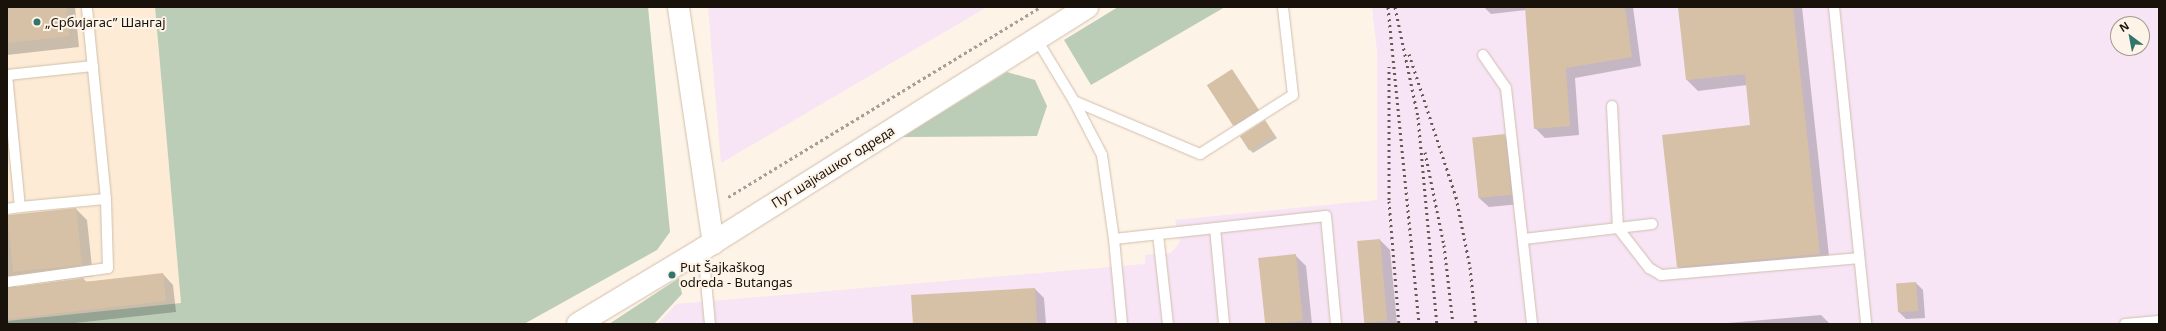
<!DOCTYPE html>
<html>
<head>
<meta charset="utf-8">
<style>
	body { margin:0 }
	#map { position:relative; width:2166px; height:331px; overflow:hidden; background:#fef3e7; font-family:"Noto Sans",sans-serif }
	div>[style] { position:absolute }
	.built>* { inset:0; background:#fdebd6 }
	.industrial>* { inset:0; background:#f7e4f5 }
	.green>* { inset:0; background:#bbcdb7 }
	.shadow>* { inset:0; background:#0003 }
	.building>* { inset:0; background:#d6c1a7; transform-origin:0 0 }
	.path>* { height:2.5px; margin-top:-1.25px; transform-origin:0; background:repeating-linear-gradient(90deg,#a79e94 0 3px,transparent 0 6px) }
	.roads { filter:drop-shadow(0 0 1px #d0bfab) drop-shadow(0 0 1px #d0bfab) }
	.service>* { height:10px; margin:-5px; padding:0 5px; transform-origin:5px; border-radius:5px; background:#fff }
	.minor>* { height:21px; margin:-10.5px; padding:0 10.5px; transform-origin:10.5px; border-radius:10.5px; background:#fff }
	.tertiary>* { height:22px; margin:-11px; padding:0 11px; transform-origin:11px; border-radius:11px; background:#fff }
	.rail>* { height:3px; margin-top:-1.5px; transform-origin:0; background:repeating-linear-gradient(90deg,#635b53 0 2px,transparent 0 6px) }
	.dots>* { width:11px; height:11px; translate:-50% -50%; box-sizing:border-box; border:2px solid #fef3e7; border-radius:50% }
	span { translate:-50% -50%; white-space:nowrap; text-align:center; line-height:1.15; -webkit-text-stroke:4px #fef3e7; paint-order:stroke }
	.poi-label { font-size:13px; color:#18120b }
	.left { translate:0 -50%; text-align:left }
	.street-label { font-size:13px; color:#18120b }
	.frame { position:absolute; inset:0; border:8px solid #18120b; pointer-events:none }
	.north { position:absolute; left:2110px; top:16px; width:40px; height:40px; box-sizing:border-box; background:#fef3e7; border:1px solid #a2998f; border-radius:50%; rotate:328deg; font-size:11px; font-weight:700; line-height:16px; text-align:center; color:#18120b }
	.north::after { content:''; display:block; margin:auto; width:14px; height:18px; background:#30766d; clip-path:polygon(50% 0,100% 100%,50% 72%,0 100%) }
</style>
</head>
<body>
<div id="map">
	<div class="built">
		<div style="clip-path:polygon(7px 7px,155px 7px,181px 303px,7px 321px)"></div>
	</div>
	<div class="industrial">
		<div style="clip-path:polygon(708px 7px,987px 7px,721px 163px)"></div>
		<div style="clip-path:polygon(evenodd,1372px 7px,2159px 7px,2159px 324px,658px 324px,676px 304px,1145px 264px,1145px 255px,1171px 253px,1180px 242px,1175px 220px,1377px 200px,1377px 51px,1372px 7px,2118px 24px,2142px 24px,2142px 48px,2118px 48px,2118px 24px)"></div>
	</div>
	<div class="green">
		<div style="clip-path:polygon(155px 7px,648px 7px,670px 232px,657px 250px,524px 324px,7px 324px,7px 321px,181px 303px)"></div>
		<div style="clip-path:polygon(1118px 7px,1225px 7px,1091px 85px,1064px 40px)"></div>
		<div style="clip-path:polygon(1007px 72px,1035px 80px,1047px 106px,1037px 136px,903px 137px)"></div>
		<div style="clip-path:polygon(679px 278px,682px 294px,654px 324px,609px 324px)"></div>
	</div>
	<div class="shadow">
		<div style="clip-path:polygon(7px 7px,75px 7px,79px 47px,7px 55px)"></div>
		<div style="clip-path:polygon(1484px 7px,1633px 7px,1641px 66px,1575px 78px,1579px 135px,1545px 138px,1535px 128px,1526px 10px,1491px 14px)"></div>
		<div style="clip-path:polygon(1679px 7px,1802px 7px,1830px 265px,1688px 278px,1678px 267px,1751px 125px,1747px 85px,1698px 91px,1687px 80px)"></div>
		<div style="clip-path:polygon(1232px 70px,1261px 113px,1237px 128px,1234px 125px)"></div>
		<div style="clip-path:polygon(1265px 122px,1277px 138px,1253px 153px,1250px 150px)"></div>
		<div style="clip-path:polygon(1504px 135px,1513px 145px,1520px 204px,1489px 207px,1479px 198px,1473px 139px)"></div>
		<div style="clip-path:polygon(76px 209px,87px 220px,93px 276px,17px 286px,15px 288px,83px 279px,87px 282px,163px 274px,173px 285px,176px 312px,66px 324px,7px 324px,7px 216px)"></div>
		<div style="clip-path:polygon(1380px 240px,1390px 250px,1397px 324px,1365px 324px,1358px 242px)"></div>
		<div style="clip-path:polygon(1295px 255px,1306px 266px,1312px 324px,1266px 324px,1259px 259px)"></div>
		<div style="clip-path:polygon(1916px 283px,1923px 290px,1925px 318px,1906px 319px,1899px 312px)"></div>
		<div style="clip-path:polygon(1035px 289px,1044px 298px,1046px 324px,914px 324px)"></div>
		<div style="clip-path:polygon(1821px 315px,1830px 324px,1716px 324px)"></div>
	</div>
	<div class="building">
		<div style="clip-path:polygon(7px 7px,66px 7px,69px 36px,7px 43px)"></div>
		<div style="clip-path:polygon(1525px 7px,1625px 7px,1632px 57px,1566px 68px,1570px 126px,1534px 129px)"></div>
		<div style="clip-path:polygon(1678px 7px,1793px 7px,1820px 254px,1677px 267px,1662px 135px,1750px 125px,1745px 74px,1686px 80px)"></div>
		<div style="left:1232px;top:69px;width:48px;height:30px;rotate:57deg"></div>
		<div style="left:1265px;top:120px;width:17px;height:30px;rotate:57deg"></div>
		<div style="left:1505px;top:134px;width:61px;height:33px;rotate:84deg"></div>
		<div style="left:76px;top:208px;width:57px;height:69px;rotate:84deg"></div>
		<div style="left:1380px;top:239px;width:82px;height:23px;rotate:85deg"></div>
		<div style="left:1296px;top:254px;width:67px;height:38px;rotate:84deg"></div>
		<div style="clip-path:polygon(163px 273px,166px 301px,7px 319px,7px 288px,84px 278px,84px 282px)"></div>
		<div style="left:1916px;top:282px;width:29px;height:20px;rotate:86deg"></div>
		<div style="clip-path:polygon(1035px 288px,1037px 324px,913px 324px,911px 295px)"></div>
	</div>
	<div class="path">
		<div style="left:728px;top:197px;width:365px;rotate:-31.3deg"></div>
	</div>
	<div class="roads">
		<div class="service">
			<div style="left:1834px;top:7px;width:319px;rotate:84.2deg"></div>
			<div style="left:1036px;top:38px;width:74px;rotate:58.9deg"></div>
			<div style="left:1074px;top:101px;width:61px;rotate:62.6deg"></div>
			<div style="left:1102px;top:155px;width:85px;rotate:81.9deg"></div>
			<div style="left:1114px;top:239px;width:85px;rotate:84.6deg"></div>
			<div style="left:1483px;top:55px;width:40px;rotate:55.1deg"></div>
			<div style="left:1506px;top:88px;width:237px;rotate:83.7deg"></div>
			<div style="left:93px;top:66px;width:86px;rotate:174deg"></div>
			<div style="left:7px;top:75px;width:133px;rotate:84.4deg"></div>
			<div style="left:20px;top:207px;width:86px;rotate:-5.3deg"></div>
			<div style="left:1074px;top:101px;width:137px;rotate:22.8deg"></div>
			<div style="left:1200px;top:154px;width:110px;rotate:-32.4deg"></div>
			<div style="left:1293px;top:95px;width:89px;rotate:-96.5deg"></div>
			<div style="left:1612px;top:106px;width:122px;rotate:87.2deg"></div>
			<div style="left:1618px;top:228px;width:51px;rotate:52.2deg"></div>
			<div style="left:1649px;top:268px;width:14px;rotate:30deg"></div>
			<div style="left:1661px;top:275px;width:198px;rotate:-4.9deg"></div>
			<div style="left:7px;top:209px;width:13px;rotate:-9deg"></div>
			<div style="left:1215px;top:228px;width:96px;rotate:84.6deg"></div>
			<div style="left:1158px;top:234px;width:91px;rotate:83.7deg"></div>
			<div style="left:1114px;top:239px;width:213px;rotate:-6.2deg"></div>
			<div style="left:1326px;top:216px;width:108px;rotate:84.7deg"></div>
			<div style="left:1524px;top:239px;width:129px;rotate:-6.7deg"></div>
			<div style="left:703px;top:249px;width:75px;rotate:84.7deg"></div>
			<div style="left:7px;top:282px;width:102px;rotate:-7.9deg"></div>
			<div style="left:108px;top:268px;width:69px;rotate:-91.7deg"></div>
			<div style="left:106px;top:199px;width:193px;rotate:-95.7deg"></div>
			<div style="left:2125px;top:324px;width:34px;rotate:-5deg"></div>
		</div>
		<div class="minor">
			<div style="left:678px;top:7px;width:239px;rotate:81.6deg"></div>
		</div>
		<div class="tertiary">
			<div style="left:578px;top:324px;width:146px;rotate:-31deg"></div>
			<div style="left:703px;top:249px;width:454px;rotate:-32.2deg"></div>
		</div>
	</div>
	<div class="rail">
		<div style="left:1388px;top:7px;width:319px;rotate:84.4deg"></div>
		<div style="left:1395px;top:7px;width:112px;rotate:78.2deg"></div>
		<div style="left:1418px;top:117px;width:208px;rotate:84.8deg"></div>
		<div style="left:1409px;top:54px;width:151px;rotate:71.8deg"></div>
		<div style="left:1456px;top:197px;width:71px;rotate:78.7deg"></div>
		<div style="left:1470px;top:267px;width:57px;rotate:84deg"></div>
		<div style="left:1389px;top:66px;width:135px;rotate:90deg"></div>
		<div style="left:1389px;top:201px;width:123px;rotate:85.4deg"></div>
		<div style="left:1425px;top:152px;width:95px;rotate:78.5deg"></div>
		<div style="left:1444px;top:245px;width:80px;rotate:83.5deg"></div>
	</div>
	<div class="dots">
		<div style="left:37px;top:22px;background:#30766d"></div>
		<div style="left:672px;top:275px;background:#30766d"></div>
	</div>
	<div class="poi-label">
		<span class="left" style="left:45px;top:22px">„Србијагас” Шангај</span>
		<span class="left" style="left:680px;top:275px">Put Šajkaškog<br>odreda - Butangas</span>
	</div>
	<div class="street-label">
		<span style="left:833px;top:167px;rotate:-32deg">Пут шајкашког одреда</span>
	</div>
	<div class="frame"></div>
	<div class="north">N</div>
</div>
</body>
</html>
